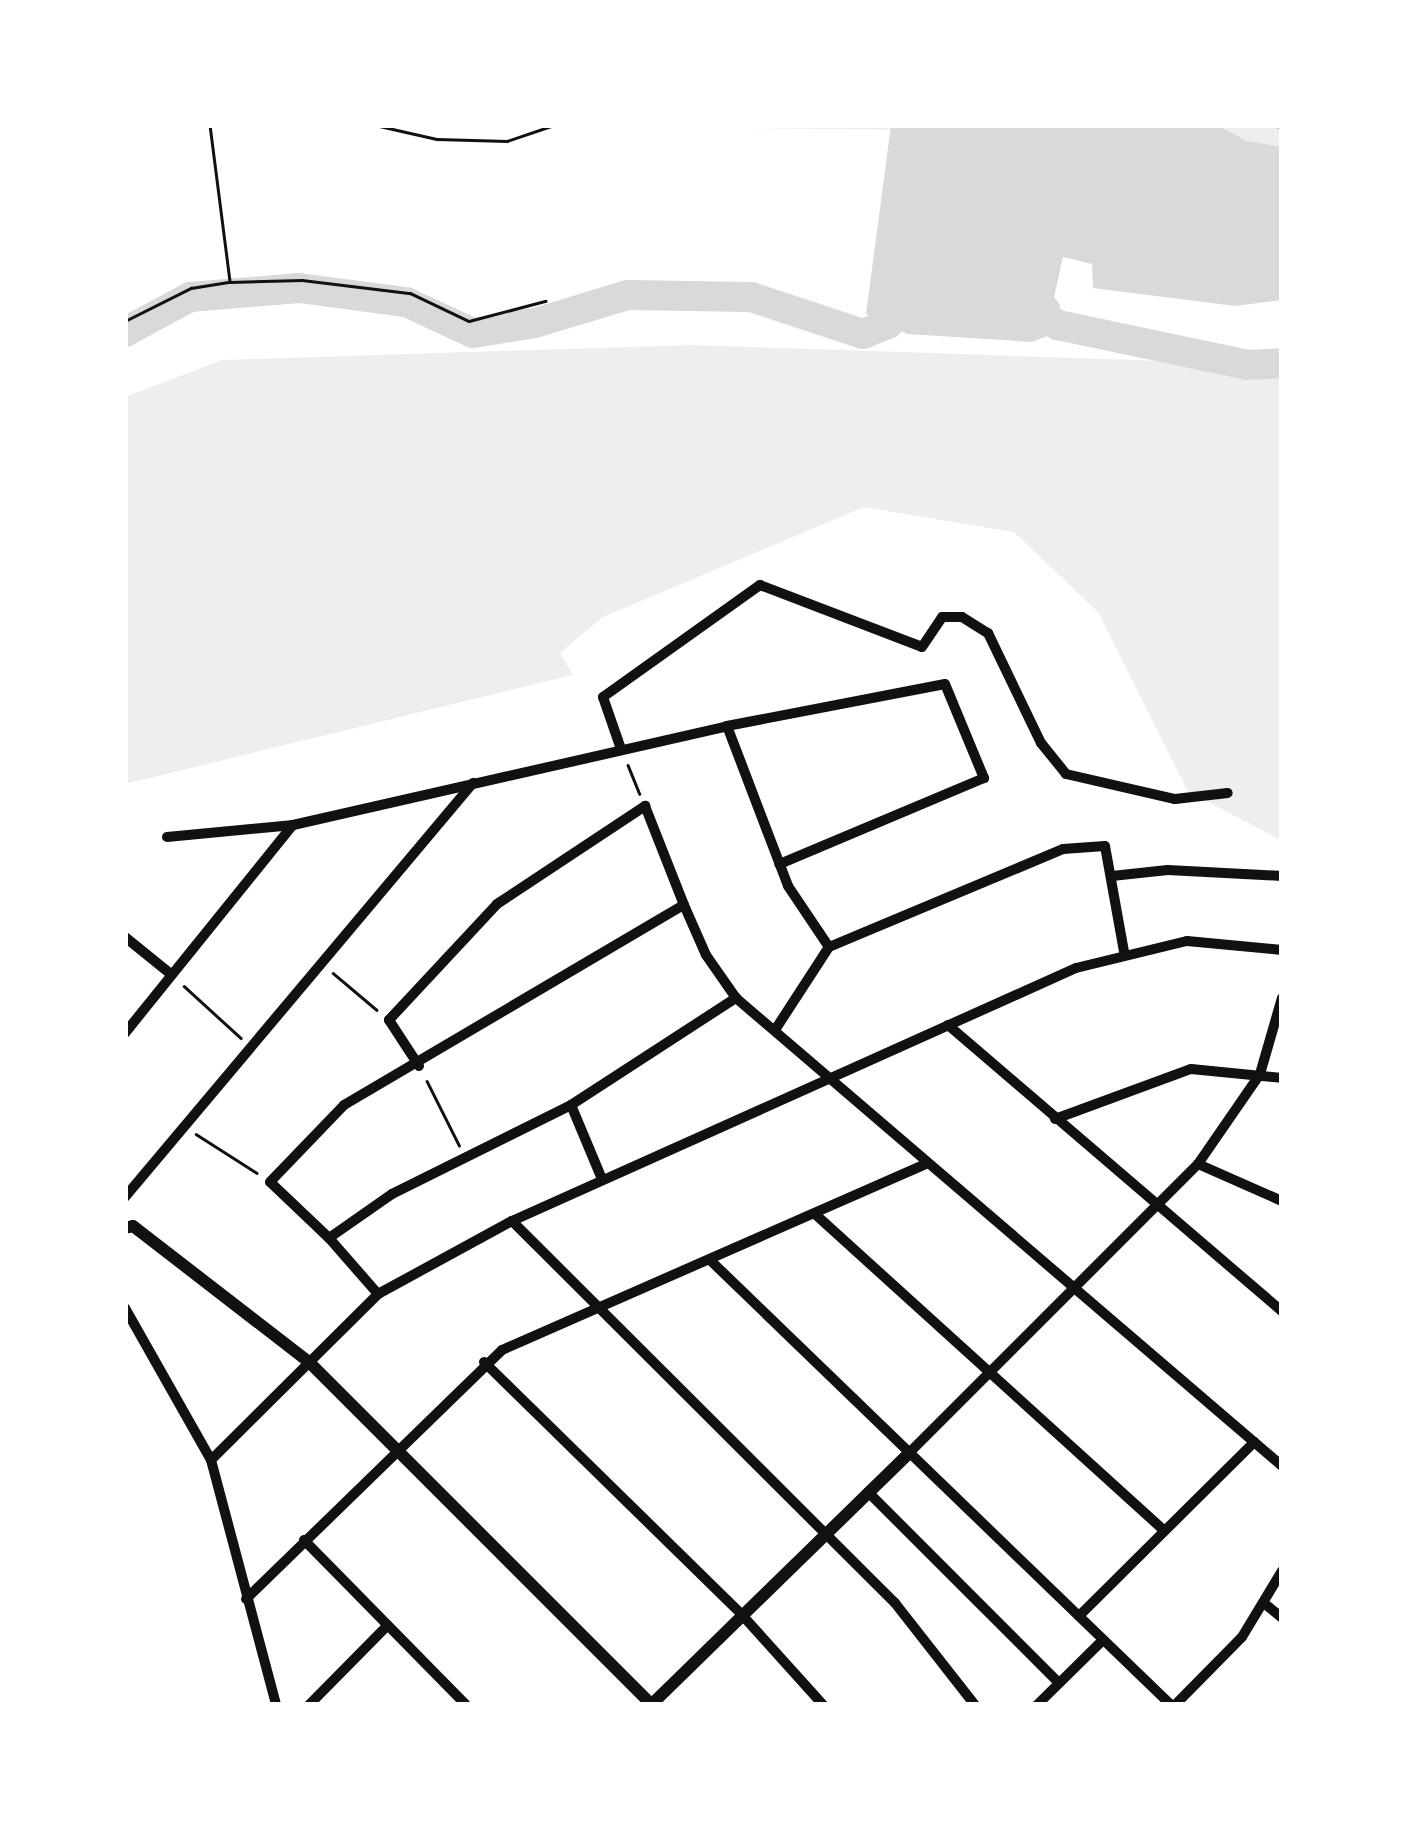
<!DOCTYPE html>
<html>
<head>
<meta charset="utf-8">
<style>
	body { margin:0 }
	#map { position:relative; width:1407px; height:1830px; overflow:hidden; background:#fff; font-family:"Source Serif 4",serif }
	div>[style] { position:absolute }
	.green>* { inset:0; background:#eee }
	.water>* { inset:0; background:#d9d9d9 }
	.river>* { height:30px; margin:-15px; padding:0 15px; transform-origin:15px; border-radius:15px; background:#d9d9d9 }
	.path>* { height:2.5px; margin:-1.25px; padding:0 1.25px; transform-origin:1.25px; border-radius:1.25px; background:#111 }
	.minor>* { height:10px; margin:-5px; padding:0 5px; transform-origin:5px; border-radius:5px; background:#111 }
	.tertiary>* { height:12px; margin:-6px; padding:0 6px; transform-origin:6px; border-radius:6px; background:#111 }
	span { translate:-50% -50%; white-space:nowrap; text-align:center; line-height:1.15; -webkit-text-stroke:9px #fff; paint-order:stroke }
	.frame { position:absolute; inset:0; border:128px solid #fff; pointer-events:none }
</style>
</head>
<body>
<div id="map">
	<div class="green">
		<div style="clip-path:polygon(450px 125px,1282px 125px,1282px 149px,921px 130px)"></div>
		<div style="clip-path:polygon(692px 345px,1282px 365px,1282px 841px,1188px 791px,1098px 612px,1014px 532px,864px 507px,603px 617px,560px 653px,573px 675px,125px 784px,125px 397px,222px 360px)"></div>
	</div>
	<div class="water">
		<div style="clip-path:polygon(891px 125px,1216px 125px,1247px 141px,1282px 147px,1282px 300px,1235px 306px,1093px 288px,1092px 264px,1063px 257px,1054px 297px,1060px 305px,1055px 333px,1032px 342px,907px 334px,866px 314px)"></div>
	</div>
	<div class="river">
		<div style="left:1026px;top:303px;width:39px;rotate:35deg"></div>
		<div style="left:1058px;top:325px;width:194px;rotate:11.9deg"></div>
		<div style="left:1248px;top:365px;width:34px;rotate:-3deg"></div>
		<div style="left:125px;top:332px;width:74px;rotate:-28.3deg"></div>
		<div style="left:190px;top:297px;width:109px;rotate:-4.7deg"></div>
		<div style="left:299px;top:288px;width:108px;rotate:7.5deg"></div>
		<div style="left:406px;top:302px;width:74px;rotate:24.8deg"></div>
		<div style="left:473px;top:333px;width:63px;rotate:-9.2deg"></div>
		<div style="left:535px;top:323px;width:97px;rotate:-16.8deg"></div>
		<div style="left:628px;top:295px;width:123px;rotate:0.9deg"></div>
		<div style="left:751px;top:297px;width:118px;rotate:18.3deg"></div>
		<div style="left:863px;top:334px;width:27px;rotate:-22deg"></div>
		<div style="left:888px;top:324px;width:41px;rotate:-48.9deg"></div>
	</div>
	<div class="path">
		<div style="left:210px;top:125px;width:158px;rotate:82.7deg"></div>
		<div style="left:375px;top:125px;width:64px;rotate:12.7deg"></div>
		<div style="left:437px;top:139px;width:70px;rotate:1.6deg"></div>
		<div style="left:507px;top:141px;width:50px;rotate:-18.8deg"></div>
		<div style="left:1271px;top:125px;width:11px;rotate:10deg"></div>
		<div style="left:125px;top:321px;width:74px;rotate:-26.6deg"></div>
		<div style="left:191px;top:288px;width:39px;rotate:-9deg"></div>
		<div style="left:230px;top:282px;width:72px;rotate:-1.6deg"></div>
		<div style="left:302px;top:280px;width:109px;rotate:6.9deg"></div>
		<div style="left:410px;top:293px;width:65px;rotate:25.4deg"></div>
		<div style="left:469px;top:321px;width:79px;rotate:-14.7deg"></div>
		<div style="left:628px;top:765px;width:31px;rotate:68deg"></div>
		<div style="left:333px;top:973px;width:57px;rotate:40.1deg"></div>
		<div style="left:184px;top:986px;width:77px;rotate:42.4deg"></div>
		<div style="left:427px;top:1081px;width:72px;rotate:63.4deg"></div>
		<div style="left:196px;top:1134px;width:72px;rotate:32.6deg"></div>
	</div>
	<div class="minor">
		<div style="left:727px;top:726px;width:171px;rotate:69.1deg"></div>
		<div style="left:788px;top:886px;width:73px;rotate:56.1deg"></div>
		<div style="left:829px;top:947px;width:254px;rotate:-22.7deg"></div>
		<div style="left:1063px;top:849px;width:42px;rotate:-4.1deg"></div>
		<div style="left:1105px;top:846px;width:108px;rotate:79.8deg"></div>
		<div style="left:621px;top:749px;width:55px;rotate:-109.1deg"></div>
		<div style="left:603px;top:697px;width:193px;rotate:-35.5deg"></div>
		<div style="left:760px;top:585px;width:173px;rotate:20.9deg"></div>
		<div style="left:922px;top:647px;width:36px;rotate:-56deg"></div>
		<div style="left:942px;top:617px;width:20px"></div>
		<div style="left:962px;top:617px;width:31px;rotate:32deg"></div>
		<div style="left:988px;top:633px;width:122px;rotate:64.3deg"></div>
		<div style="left:1041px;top:743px;width:40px;rotate:51deg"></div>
		<div style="left:1066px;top:774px;width:112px;rotate:12.9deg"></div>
		<div style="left:1175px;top:799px;width:53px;rotate:-6.5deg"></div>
		<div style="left:167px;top:837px;width:127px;rotate:-5.4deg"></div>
		<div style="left:293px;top:825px;width:445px;rotate:-12.8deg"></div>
		<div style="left:727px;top:726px;width:222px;rotate:-10.9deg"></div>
		<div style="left:945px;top:684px;width:102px;rotate:67.5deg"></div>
		<div style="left:984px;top:778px;width:222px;rotate:157.2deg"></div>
		<div style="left:1112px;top:876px;width:56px;rotate:-6.1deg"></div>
		<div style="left:1168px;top:870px;width:114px;rotate:3deg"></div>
		<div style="left:125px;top:937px;width:60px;rotate:39deg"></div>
		<div style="left:948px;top:1025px;width:440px;rotate:40.6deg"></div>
		<div style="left:775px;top:1030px;width:99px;rotate:-57deg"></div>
		<div style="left:125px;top:1033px;width:267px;rotate:-51.1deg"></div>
		<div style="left:419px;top:1066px;width:55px;rotate:-123.1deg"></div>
		<div style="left:389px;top:1020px;width:158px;rotate:-47deg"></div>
		<div style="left:497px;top:904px;width:178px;rotate:-33.5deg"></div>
		<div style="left:645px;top:806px;width:106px;rotate:68.5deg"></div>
		<div style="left:571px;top:1105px;width:80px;rotate:67.3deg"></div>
		<div style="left:1055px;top:1119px;width:145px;rotate:-20.2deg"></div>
		<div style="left:1191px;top:1069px;width:91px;rotate:5.6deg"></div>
		<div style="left:1198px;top:1164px;width:92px;rotate:23.8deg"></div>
		<div style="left:125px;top:1197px;width:541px;rotate:-49.95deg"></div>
		<div style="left:815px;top:1214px;width:469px;rotate:42.2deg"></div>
		<div style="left:512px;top:1221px;width:541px;rotate:44.93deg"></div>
		<div style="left:895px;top:1603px;width:130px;rotate:51.9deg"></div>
		<div style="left:329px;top:1238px;width:81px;rotate:-136.5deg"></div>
		<div style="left:270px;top:1182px;width:107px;rotate:-46.1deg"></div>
		<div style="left:344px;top:1105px;width:394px;rotate:-30.5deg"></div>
		<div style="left:684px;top:905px;width:55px;rotate:66.3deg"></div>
		<div style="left:706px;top:955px;width:52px;rotate:55.1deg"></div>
		<div style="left:736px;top:998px;width:719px;rotate:40.6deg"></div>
		<div style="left:710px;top:1260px;width:641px;rotate:43.99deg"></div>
		<div style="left:378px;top:1294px;width:74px;rotate:-131.2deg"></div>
		<div style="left:329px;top:1238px;width:77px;rotate:-34.9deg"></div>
		<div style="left:392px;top:1194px;width:200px;rotate:-26.4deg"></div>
		<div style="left:571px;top:1105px;width:197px;rotate:-33deg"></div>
		<div style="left:125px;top:1308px;width:175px;rotate:60.5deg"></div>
		<div style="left:211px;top:1460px;width:253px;rotate:75.1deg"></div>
		<div style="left:484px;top:1362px;width:363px;rotate:44.4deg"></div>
		<div style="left:743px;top:1616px;width:120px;rotate:48deg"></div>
		<div style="left:909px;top:1453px;width:409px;rotate:-45deg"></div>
		<div style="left:1198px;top:1164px;width:109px;rotate:-55.4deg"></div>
		<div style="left:1260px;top:1074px;width:79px;rotate:-73.9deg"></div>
		<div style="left:211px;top:1460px;width:235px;rotate:-44.8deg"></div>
		<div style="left:378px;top:1294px;width:153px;rotate:-28.6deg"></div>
		<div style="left:512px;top:1221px;width:618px;rotate:-24.16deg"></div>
		<div style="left:1076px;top:968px;width:114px;rotate:-13.7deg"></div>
		<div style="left:1187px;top:941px;width:95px;rotate:5.4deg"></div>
		<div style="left:868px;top:1492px;width:269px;rotate:45deg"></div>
		<div style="left:304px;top:1540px;width:231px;rotate:45.5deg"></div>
		<div style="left:246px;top:1599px;width:357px;rotate:-44.2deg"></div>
		<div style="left:502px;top:1350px;width:465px;rotate:-23.7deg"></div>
		<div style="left:1265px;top:1604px;width:22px;rotate:39deg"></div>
		<div style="left:1079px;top:1616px;width:247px;rotate:-44.8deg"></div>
		<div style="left:309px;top:1705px;width:112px;rotate:-45.4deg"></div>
		<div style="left:1037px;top:1705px;width:91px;rotate:-44.6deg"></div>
		<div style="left:1175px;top:1705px;width:95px;rotate:-45.4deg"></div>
		<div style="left:1242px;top:1637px;width:77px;rotate:-58.8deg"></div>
	</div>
	<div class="tertiary">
		<div style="left:125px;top:1228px;width:8px;rotate:-14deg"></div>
		<div style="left:133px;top:1226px;width:224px;rotate:37.7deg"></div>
		<div style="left:310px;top:1363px;width:484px;rotate:45deg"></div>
		<div style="left:651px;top:1705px;width:361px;rotate:-44.3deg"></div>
	</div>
	<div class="frame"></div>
</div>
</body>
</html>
